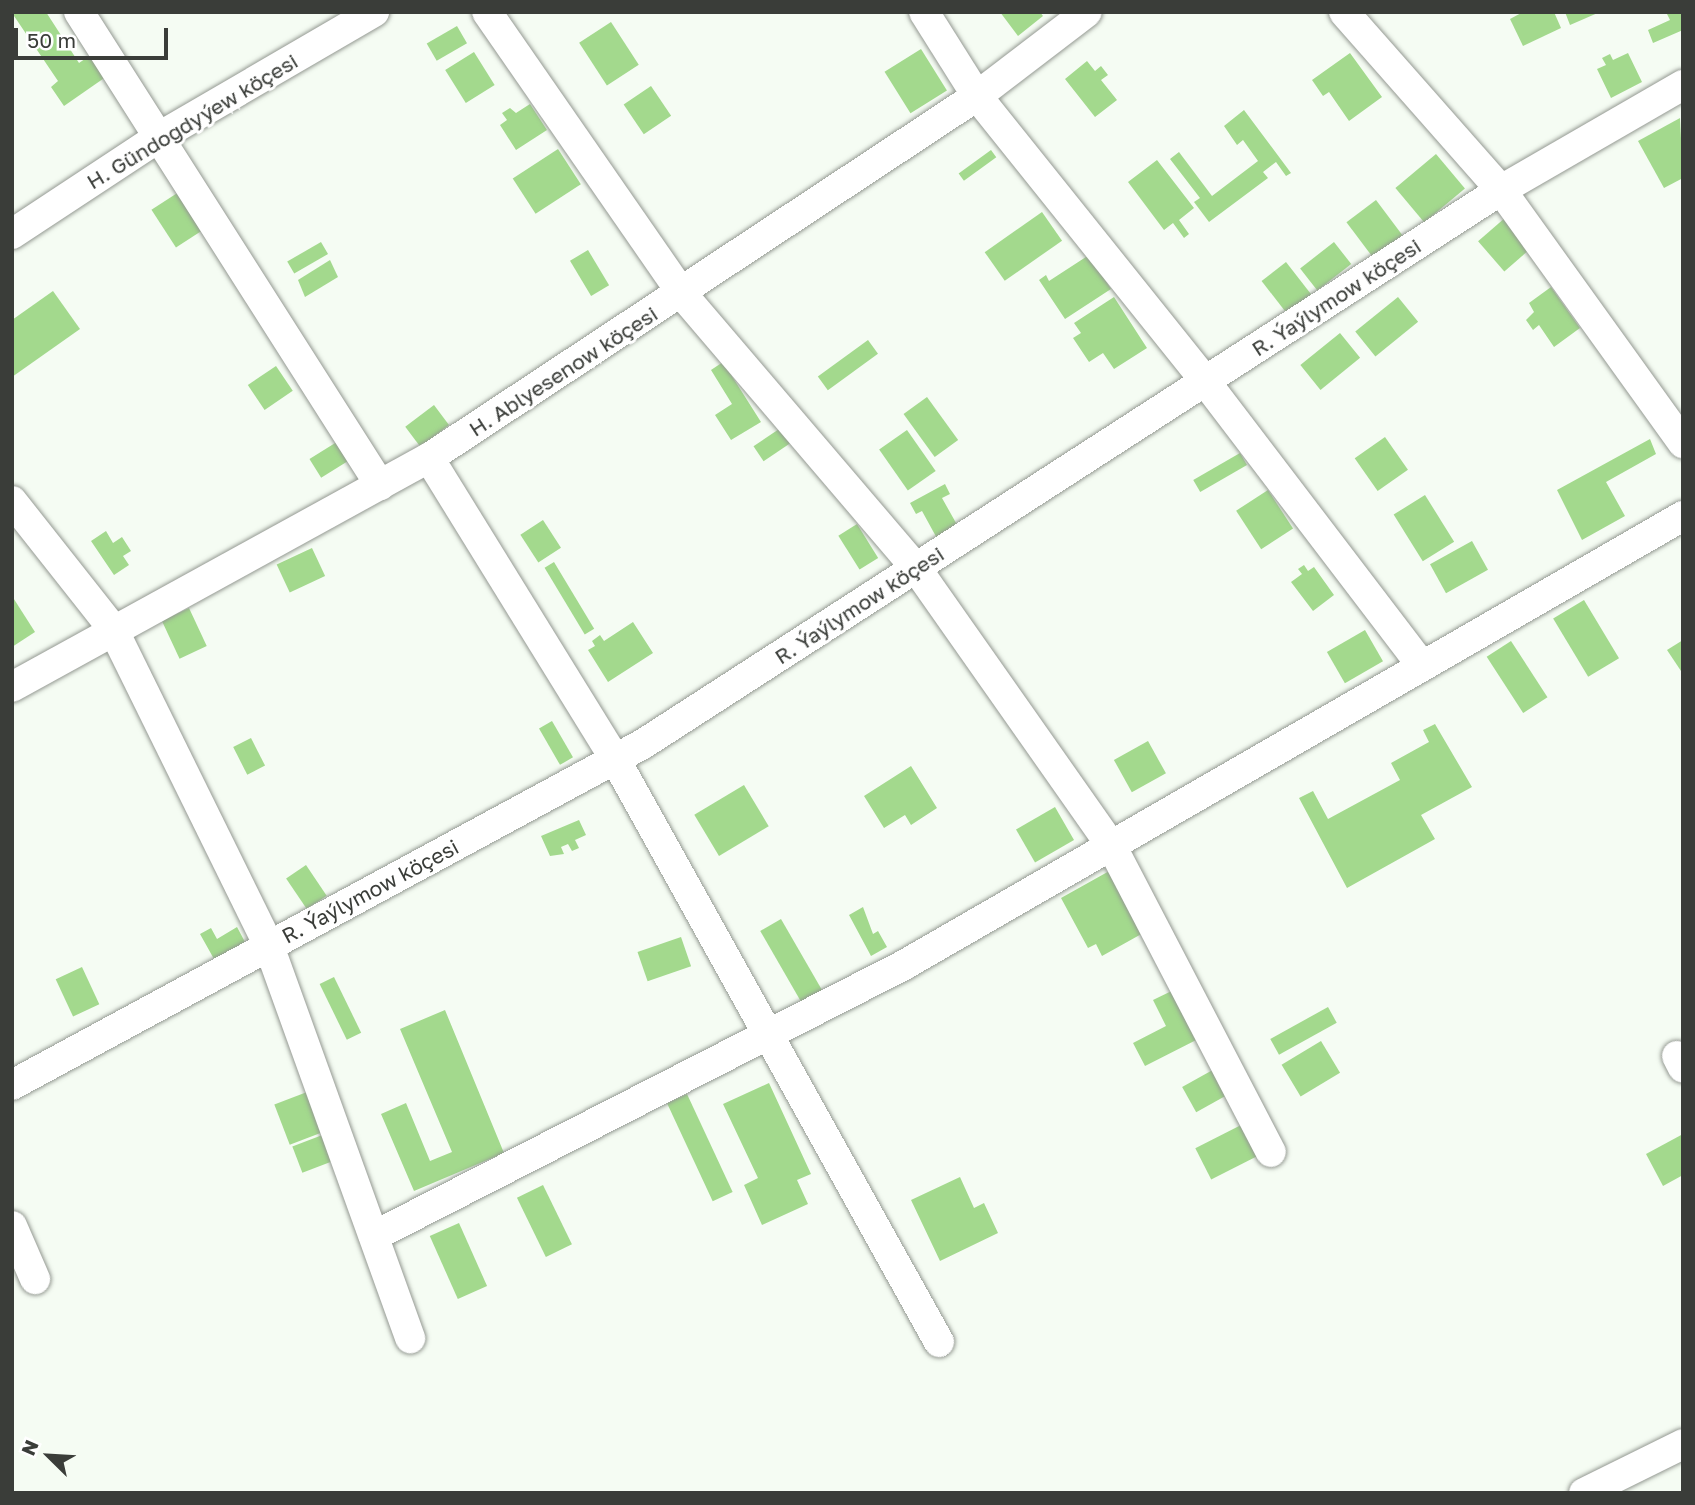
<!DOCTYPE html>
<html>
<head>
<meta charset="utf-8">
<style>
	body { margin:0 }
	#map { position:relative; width:1695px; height:1505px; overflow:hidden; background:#f5fcf3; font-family:"Golos Text",sans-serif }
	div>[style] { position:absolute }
	.building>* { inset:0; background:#a3d98d; transform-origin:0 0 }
	.roads { filter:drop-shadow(0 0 2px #949992) drop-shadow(0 0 2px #949992) }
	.minor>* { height:30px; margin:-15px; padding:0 15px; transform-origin:15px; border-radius:15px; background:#fff }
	span { translate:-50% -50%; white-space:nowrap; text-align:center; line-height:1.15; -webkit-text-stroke:6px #fff; paint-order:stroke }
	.street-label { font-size:21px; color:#3a3d39 }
	.frame { position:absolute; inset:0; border:14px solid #3a3d39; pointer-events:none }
	.north { position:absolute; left:14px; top:1421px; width:70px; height:70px; -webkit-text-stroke:5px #fff; paint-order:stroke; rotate:294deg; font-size:19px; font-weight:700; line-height:28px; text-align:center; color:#3a3d39 }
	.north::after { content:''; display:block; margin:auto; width:24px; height:32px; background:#3a3d39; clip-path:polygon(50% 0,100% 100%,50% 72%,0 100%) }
	.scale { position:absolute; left:14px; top:28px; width:154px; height:32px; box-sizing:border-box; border:4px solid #3a3d39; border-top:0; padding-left:9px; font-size:21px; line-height:24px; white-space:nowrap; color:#3a3d39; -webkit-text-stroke:5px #fff; paint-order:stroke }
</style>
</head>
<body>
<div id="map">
	<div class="building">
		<div style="clip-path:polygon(46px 12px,79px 63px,95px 52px,110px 74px,64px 106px,51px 87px,58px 81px,12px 13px)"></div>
		<div style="clip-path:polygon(1000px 12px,1040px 12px,1043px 16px,1018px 36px)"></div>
		<div style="clip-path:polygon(1523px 12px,1554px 12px,1561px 28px,1523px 46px,1510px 19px)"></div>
		<div style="clip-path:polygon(1565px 12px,1600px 12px,1570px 25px)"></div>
		<div style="clip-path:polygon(1666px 12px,1683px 12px,1683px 30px,1653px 43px,1648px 30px,1670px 20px)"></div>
		<div style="left:611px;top:22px;width:51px;height:38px;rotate:57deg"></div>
		<div style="left:457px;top:26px;width:20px;height:35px;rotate:60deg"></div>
		<div style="left:921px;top:49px;width:49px;height:43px;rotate:58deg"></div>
		<div style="left:474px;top:52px;width:39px;height:34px;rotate:58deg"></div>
		<div style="clip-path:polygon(1350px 53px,1382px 97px,1349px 121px,1329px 92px,1323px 96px,1312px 80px)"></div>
		<div style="clip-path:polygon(1628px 53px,1642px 82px,1611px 98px,1597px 69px,1606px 65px,1602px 58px,1610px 54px,1613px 60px)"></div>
		<div style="clip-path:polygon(1087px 61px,1095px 71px,1101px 66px,1108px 75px,1101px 80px,1117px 100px,1095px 117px,1065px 79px)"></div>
		<div style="left:651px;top:86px;width:36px;height:33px;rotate:56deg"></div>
		<div style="clip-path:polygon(530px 104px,547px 130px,516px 150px,500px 125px,507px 120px,502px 113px,510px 108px,516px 113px)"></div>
		<div style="clip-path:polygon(1244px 110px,1291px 173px,1286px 176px,1276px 162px,1263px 172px,1268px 178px,1209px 222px,1194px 202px,1200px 198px,1170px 159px,1179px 152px,1212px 196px,1258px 161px,1243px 140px,1237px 145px,1224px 126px)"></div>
		<div style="clip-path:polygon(1680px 118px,1683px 178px,1664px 188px,1638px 141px)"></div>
		<div style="left:558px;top:149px;width:42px;height:54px;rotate:57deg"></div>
		<div style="left:991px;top:150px;width:9px;height:40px;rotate:54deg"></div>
		<div style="left:1436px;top:154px;width:45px;height:53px;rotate:50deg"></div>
		<div style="clip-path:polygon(1157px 160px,1194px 208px,1179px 220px,1189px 234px,1184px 238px,1173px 223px,1164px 230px,1128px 182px)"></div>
		<div style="left:185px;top:188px;width:45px;height:40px;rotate:57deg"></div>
		<div style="left:1376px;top:200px;width:44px;height:37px;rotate:53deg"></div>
		<div style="left:1042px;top:212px;width:35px;height:70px;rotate:55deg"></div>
		<div style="left:1506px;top:217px;width:40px;height:37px;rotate:49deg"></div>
		<div style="left:321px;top:242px;width:14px;height:39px;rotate:60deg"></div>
		<div style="left:1334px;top:242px;width:28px;height:43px;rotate:52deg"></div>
		<div style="left:588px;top:250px;width:41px;height:21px;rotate:59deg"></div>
		<div style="clip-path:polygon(1089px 255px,1111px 289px,1065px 319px,1039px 280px,1046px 275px,1049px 281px)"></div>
		<div style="clip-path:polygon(330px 260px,338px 277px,305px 297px,298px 280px)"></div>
		<div style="left:1286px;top:262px;width:43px;height:31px;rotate:52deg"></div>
		<div style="clip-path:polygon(1551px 287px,1580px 328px,1554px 347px,1539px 325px,1533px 330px,1526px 320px,1534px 312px,1529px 303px)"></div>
		<div style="clip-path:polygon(53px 291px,80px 329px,12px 377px,12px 320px)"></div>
		<div style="clip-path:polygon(1114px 297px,1147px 348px,1114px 369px,1103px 353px,1089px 362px,1073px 338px,1081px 333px,1074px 323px)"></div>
		<div style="left:1398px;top:297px;width:32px;height:55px;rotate:51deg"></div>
		<div style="left:1340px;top:333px;width:32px;height:51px;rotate:51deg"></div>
		<div style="left:868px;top:340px;width:17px;height:62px;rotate:54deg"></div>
		<div style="clip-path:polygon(723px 362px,761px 422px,731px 440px,715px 415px,732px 404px,711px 370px)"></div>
		<div style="left:276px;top:366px;width:30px;height:34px;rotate:56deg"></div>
		<div style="left:927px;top:397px;width:53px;height:29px;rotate:54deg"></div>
		<div style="left:434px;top:405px;width:25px;height:36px;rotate:53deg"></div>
		<div style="left:785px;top:425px;width:18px;height:38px;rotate:56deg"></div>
		<div style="left:907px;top:430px;width:50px;height:34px;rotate:55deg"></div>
		<div style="left:1385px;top:437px;width:40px;height:37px;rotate:55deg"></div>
		<div style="clip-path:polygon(1650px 439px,1656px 454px,1606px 482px,1625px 516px,1582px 540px,1557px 490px)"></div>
		<div style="left:340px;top:440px;width:22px;height:36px;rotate:58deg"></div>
		<div style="left:1240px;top:453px;width:14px;height:54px;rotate:60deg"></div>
		<div style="clip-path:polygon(945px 484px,950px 494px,942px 498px,960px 530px,939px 542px,922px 511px,916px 514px,910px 503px)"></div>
		<div style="left:1268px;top:490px;width:46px;height:38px;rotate:57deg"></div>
		<div style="left:1425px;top:495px;width:55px;height:37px;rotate:58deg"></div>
		<div style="left:543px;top:520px;width:33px;height:27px;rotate:57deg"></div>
		<div style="left:857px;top:524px;width:40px;height:22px;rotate:58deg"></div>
		<div style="clip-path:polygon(106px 531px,113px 543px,122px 537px,131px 551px,123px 556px,129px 565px,114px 575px,91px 541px)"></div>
		<div style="left:1472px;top:541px;width:33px;height:48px;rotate:61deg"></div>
		<div style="left:312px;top:548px;width:31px;height:39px;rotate:65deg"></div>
		<div style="left:554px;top:562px;width:78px;height:11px;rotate:59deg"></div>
		<div style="clip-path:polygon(1304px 565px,1308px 571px,1314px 567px,1334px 595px,1313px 611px,1291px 582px,1302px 574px,1298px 569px)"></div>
		<div style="clip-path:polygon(12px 596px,35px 632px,12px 647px)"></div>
		<div style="left:1584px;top:600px;width:68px;height:36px;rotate:59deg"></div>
		<div style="left:189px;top:608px;width:42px;height:30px;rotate:65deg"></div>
		<div style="clip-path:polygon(633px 622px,653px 653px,608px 682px,588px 650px,595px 646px,592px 641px,600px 635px,604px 641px)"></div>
		<div style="left:1365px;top:630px;width:36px;height:44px;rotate:60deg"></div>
		<div style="clip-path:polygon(1683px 640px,1683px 674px,1667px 650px)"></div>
		<div style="left:1511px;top:641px;width:67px;height:29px;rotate:57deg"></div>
		<div style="left:552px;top:721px;width:42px;height:15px;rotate:60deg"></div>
		<div style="clip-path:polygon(1435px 724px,1472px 787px,1421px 815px,1435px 839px,1347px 888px,1299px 798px,1313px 791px,1328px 819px,1400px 780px,1391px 763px,1429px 742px,1423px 730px)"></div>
		<div style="left:251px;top:738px;width:31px;height:20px;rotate:63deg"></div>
		<div style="left:1148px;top:741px;width:37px;height:39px;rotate:61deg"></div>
		<div style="clip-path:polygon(911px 766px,937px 808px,911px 825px,905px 815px,884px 828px,864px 796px)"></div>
		<div style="left:744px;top:785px;width:48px;height:58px;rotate:59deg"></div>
		<div style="left:1055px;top:807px;width:38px;height:45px;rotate:60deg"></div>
		<div style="clip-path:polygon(579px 820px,586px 835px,575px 840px,579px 848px,572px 851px,568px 844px,561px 847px,564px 854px,550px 856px,541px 836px)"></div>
		<div style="left:306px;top:865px;width:37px;height:24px;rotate:56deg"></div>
		<div style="clip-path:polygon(1120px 865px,1154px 927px,1102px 956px,1096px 944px,1088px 948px,1061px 898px)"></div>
		<div style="clip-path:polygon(863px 907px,873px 934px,878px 931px,887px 947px,871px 956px,849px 915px)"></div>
		<div style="left:781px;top:919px;width:84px;height:24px;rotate:60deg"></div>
		<div style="clip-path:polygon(237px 927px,245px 942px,214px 959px,200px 934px,211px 928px,217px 939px)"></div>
		<div style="left:681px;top:937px;width:31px;height:46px;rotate:71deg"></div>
		<div style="left:82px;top:967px;width:41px;height:29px;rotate:65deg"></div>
		<div style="left:334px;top:977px;width:62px;height:16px;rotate:64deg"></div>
		<div style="clip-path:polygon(1186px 984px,1210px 1033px,1145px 1066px,1133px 1043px,1166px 1026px,1153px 1000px)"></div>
		<div style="left:1328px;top:1007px;width:18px;height:66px;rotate:61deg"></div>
		<div style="clip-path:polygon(445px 1010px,504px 1153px,414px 1191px,381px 1114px,406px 1103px,430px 1161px,452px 1152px,400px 1029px)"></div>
		<div style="left:1321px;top:1041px;width:37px;height:46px;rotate:59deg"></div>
		<div style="left:1218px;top:1067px;width:29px;height:41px;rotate:61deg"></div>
		<div style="clip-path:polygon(769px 1083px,811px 1174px,797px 1180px,808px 1204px,762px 1225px,744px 1185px,758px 1178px,723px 1104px)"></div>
		<div style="left:307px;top:1092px;width:43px;height:35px;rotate:69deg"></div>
		<div style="left:687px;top:1094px;width:108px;height:22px;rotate:65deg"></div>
		<div style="left:1247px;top:1122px;width:35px;height:58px;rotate:63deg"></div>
		<div style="left:325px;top:1134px;width:28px;height:35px;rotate:69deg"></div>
		<div style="clip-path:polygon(1683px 1134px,1683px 1175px,1663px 1186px,1646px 1154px)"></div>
		<div style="clip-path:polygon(960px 1177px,974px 1208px,984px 1203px,998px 1233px,940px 1261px,911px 1200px)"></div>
		<div style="left:543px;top:1185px;width:66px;height:29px;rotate:64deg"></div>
		<div style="left:459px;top:1223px;width:69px;height:32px;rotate:66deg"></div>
	</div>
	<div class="roads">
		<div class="minor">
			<div style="left:79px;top:12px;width:561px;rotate:57.53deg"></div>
			<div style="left:487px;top:12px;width:343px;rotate:55.3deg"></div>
			<div style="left:682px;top:294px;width:360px;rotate:49.5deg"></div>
			<div style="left:916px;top:568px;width:339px;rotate:54.9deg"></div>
			<div style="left:1111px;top:845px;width:346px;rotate:62.5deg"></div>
			<div style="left:924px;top:12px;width:99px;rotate:57.8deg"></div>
			<div style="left:977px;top:96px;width:365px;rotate:51.3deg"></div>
			<div style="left:1205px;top:381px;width:358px;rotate:52.7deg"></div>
			<div style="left:1344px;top:12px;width:237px;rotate:48.6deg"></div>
			<div style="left:1501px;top:190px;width:312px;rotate:54.3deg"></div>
			<div style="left:12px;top:234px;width:176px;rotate:-33.4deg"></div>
			<div style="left:159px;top:137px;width:249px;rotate:-30.2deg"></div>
			<div style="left:429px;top:458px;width:354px;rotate:58.3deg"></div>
			<div style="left:615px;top:759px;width:667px;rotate:60.94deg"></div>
			<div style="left:12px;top:501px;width:163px;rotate:51.7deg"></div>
			<div style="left:113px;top:629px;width:353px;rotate:63.8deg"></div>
			<div style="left:269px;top:946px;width:417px;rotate:70.2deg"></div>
			<div style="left:12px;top:687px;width:476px;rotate:-28.8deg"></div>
			<div style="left:429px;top:458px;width:657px;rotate:-33.45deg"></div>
			<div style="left:977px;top:96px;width:138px;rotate:-37.4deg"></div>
			<div style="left:1677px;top:1056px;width:13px;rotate:63deg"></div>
			<div style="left:12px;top:1085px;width:717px;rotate:-28.39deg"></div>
			<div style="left:643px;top:744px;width:1021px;rotate:-32.85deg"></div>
			<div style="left:1501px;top:190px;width:210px;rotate:-30deg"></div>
			<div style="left:12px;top:1226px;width:58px;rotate:66.5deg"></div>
			<div style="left:374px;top:1236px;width:595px;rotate:-27.08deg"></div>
			<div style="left:904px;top:965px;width:899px;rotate:-29.96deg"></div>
			<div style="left:1584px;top:1493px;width:110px;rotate:-26.3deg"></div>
		</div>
	</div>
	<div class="street-label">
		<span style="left:192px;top:121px;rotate:-31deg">H. Gündogdyýew köçesi</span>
		<span style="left:1336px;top:297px;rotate:-33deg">R. Ýaýlymow köçesi</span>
		<span style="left:563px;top:371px;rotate:-33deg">H. Ablyesenow köçesi</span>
		<span style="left:859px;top:605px;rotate:-33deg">R. Ýaýlymow köçesi</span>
		<span style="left:370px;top:891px;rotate:-28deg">R. Ýaýlymow köçesi</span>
	</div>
	<div class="frame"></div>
	<div class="north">N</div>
	<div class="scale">50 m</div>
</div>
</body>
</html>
